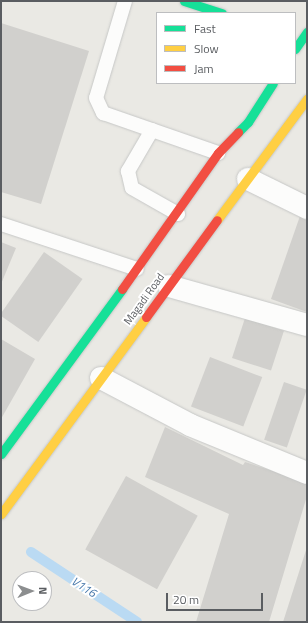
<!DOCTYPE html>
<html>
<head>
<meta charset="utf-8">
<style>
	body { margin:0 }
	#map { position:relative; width:308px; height:623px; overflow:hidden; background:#eae9e4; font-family:"Titillium Web",sans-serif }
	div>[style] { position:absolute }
	.stream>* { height:10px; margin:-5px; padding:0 5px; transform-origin:5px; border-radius:5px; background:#badaf3 }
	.building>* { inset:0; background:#d1d0cd; transform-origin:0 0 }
	.roads { filter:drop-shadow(0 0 1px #c6c7c6) drop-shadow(0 0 1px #c6c7c6) }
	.lane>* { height:14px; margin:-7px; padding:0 7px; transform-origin:7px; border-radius:7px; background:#fcfcfb }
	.street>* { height:22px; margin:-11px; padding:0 11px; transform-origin:11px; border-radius:11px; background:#fcfcfb }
	.fast>* { height:9px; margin:-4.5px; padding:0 4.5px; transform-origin:4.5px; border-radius:4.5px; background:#16e098 }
	.slow>* { height:9px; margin:-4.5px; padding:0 4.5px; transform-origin:4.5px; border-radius:4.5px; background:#ffcf43 }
	.jam>* { height:9px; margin:-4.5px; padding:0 4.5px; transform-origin:4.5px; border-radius:4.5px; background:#f24e42 }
	span { translate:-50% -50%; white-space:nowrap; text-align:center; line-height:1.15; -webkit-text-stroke:4px #fff; paint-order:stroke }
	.street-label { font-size:11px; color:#5a5d61 }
	.water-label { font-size:12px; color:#4375a9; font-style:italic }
	.frame { position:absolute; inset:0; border:2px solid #5a5d61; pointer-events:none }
	.legend { position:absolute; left:156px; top:12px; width:140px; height:72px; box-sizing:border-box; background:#fff; border:1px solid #bdbec0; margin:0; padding:5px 7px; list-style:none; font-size:12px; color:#5a5d61 }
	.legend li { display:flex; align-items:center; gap:8px; height:20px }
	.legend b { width:20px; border:1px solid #bdbec0 }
	.north { position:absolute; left:12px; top:571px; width:40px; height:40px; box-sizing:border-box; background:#fff; border:1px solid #bdbec0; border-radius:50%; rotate:89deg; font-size:11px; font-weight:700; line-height:16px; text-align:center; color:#5a5d61 }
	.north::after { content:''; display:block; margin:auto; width:14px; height:18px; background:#8c8e8f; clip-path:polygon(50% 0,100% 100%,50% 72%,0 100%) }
	.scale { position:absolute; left:166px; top:593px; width:97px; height:18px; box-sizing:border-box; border:2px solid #5a5d61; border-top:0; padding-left:5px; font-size:12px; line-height:14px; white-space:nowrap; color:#5a5d61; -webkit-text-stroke:3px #fff; paint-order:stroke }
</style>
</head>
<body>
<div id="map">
	<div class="stream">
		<div style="left:31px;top:552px;width:127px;rotate:33.4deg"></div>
	</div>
	<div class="building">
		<div style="clip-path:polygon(1px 23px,89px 51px,41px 204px,1px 192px)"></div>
		<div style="clip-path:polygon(300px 216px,307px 219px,307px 312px,271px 299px)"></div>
		<div style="clip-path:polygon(1px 242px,16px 248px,1px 284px)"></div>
		<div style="left:44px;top:252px;width:47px;height:77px;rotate:35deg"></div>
		<div style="left:245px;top:318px;width:41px;height:42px;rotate:18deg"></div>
		<div style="clip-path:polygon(1px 339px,35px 359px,1px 419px)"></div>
		<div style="left:210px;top:357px;width:56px;height:53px;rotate:21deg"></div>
		<div style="left:284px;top:382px;width:24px;height:61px;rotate:19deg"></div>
		<div style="clip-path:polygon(165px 427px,243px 465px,245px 462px,307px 482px,307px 496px,269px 622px,196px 622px,229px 514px,145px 477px)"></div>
		<div style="left:126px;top:476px;width:82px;height:84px;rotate:29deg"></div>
		<div style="clip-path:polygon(307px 547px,307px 622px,283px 622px)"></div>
	</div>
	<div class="roads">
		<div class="lane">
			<div style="left:125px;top:1px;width:101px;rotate:106.6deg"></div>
			<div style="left:96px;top:98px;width:17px;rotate:65deg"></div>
			<div style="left:103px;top:113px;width:122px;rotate:19.2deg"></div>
			<div style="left:152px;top:130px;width:48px;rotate:120.3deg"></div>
			<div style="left:128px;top:171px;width:17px;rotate:77deg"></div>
			<div style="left:132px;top:188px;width:53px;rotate:29.5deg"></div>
			<div style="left:1px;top:224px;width:143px;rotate:18.3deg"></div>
		</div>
		<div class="street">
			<div style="left:248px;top:179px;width:66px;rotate:26.2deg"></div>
			<div style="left:169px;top:286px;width:143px;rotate:15.8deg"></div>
			<div style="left:101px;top:378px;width:101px;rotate:27.8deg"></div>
			<div style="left:190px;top:425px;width:126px;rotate:22.3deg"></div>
		</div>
		<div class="fast">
			<div style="left:184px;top:1px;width:40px;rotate:18deg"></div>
			<div style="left:295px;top:49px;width:21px;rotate:-55deg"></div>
			<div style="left:238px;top:132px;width:14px;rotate:-45deg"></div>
			<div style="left:248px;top:122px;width:46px;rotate:-57.3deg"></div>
			<div style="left:1px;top:454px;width:205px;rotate:-53.7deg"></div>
		</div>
		<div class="slow">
			<div style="left:217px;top:220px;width:151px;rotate:-53.4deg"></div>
			<div style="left:1px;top:514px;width:245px;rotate:-53.6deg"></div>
		</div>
		<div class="jam">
			<div style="left:122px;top:289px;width:166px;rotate:-54.8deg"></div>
			<div style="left:218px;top:153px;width:29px;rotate:-46deg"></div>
			<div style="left:146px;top:317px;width:120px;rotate:-53.8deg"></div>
		</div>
	</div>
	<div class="street-label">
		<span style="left:144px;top:299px;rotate:-54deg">Magadi Road</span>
	</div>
	<div class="water-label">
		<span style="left:84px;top:587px;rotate:33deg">V116</span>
	</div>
	<div class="frame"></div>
	<ul class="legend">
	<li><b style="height:5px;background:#16e098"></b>Fast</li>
	<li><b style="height:5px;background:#ffcf43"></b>Slow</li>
	<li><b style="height:5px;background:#f24e42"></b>Jam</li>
	</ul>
	<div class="north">N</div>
	<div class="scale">20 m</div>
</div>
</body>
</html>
